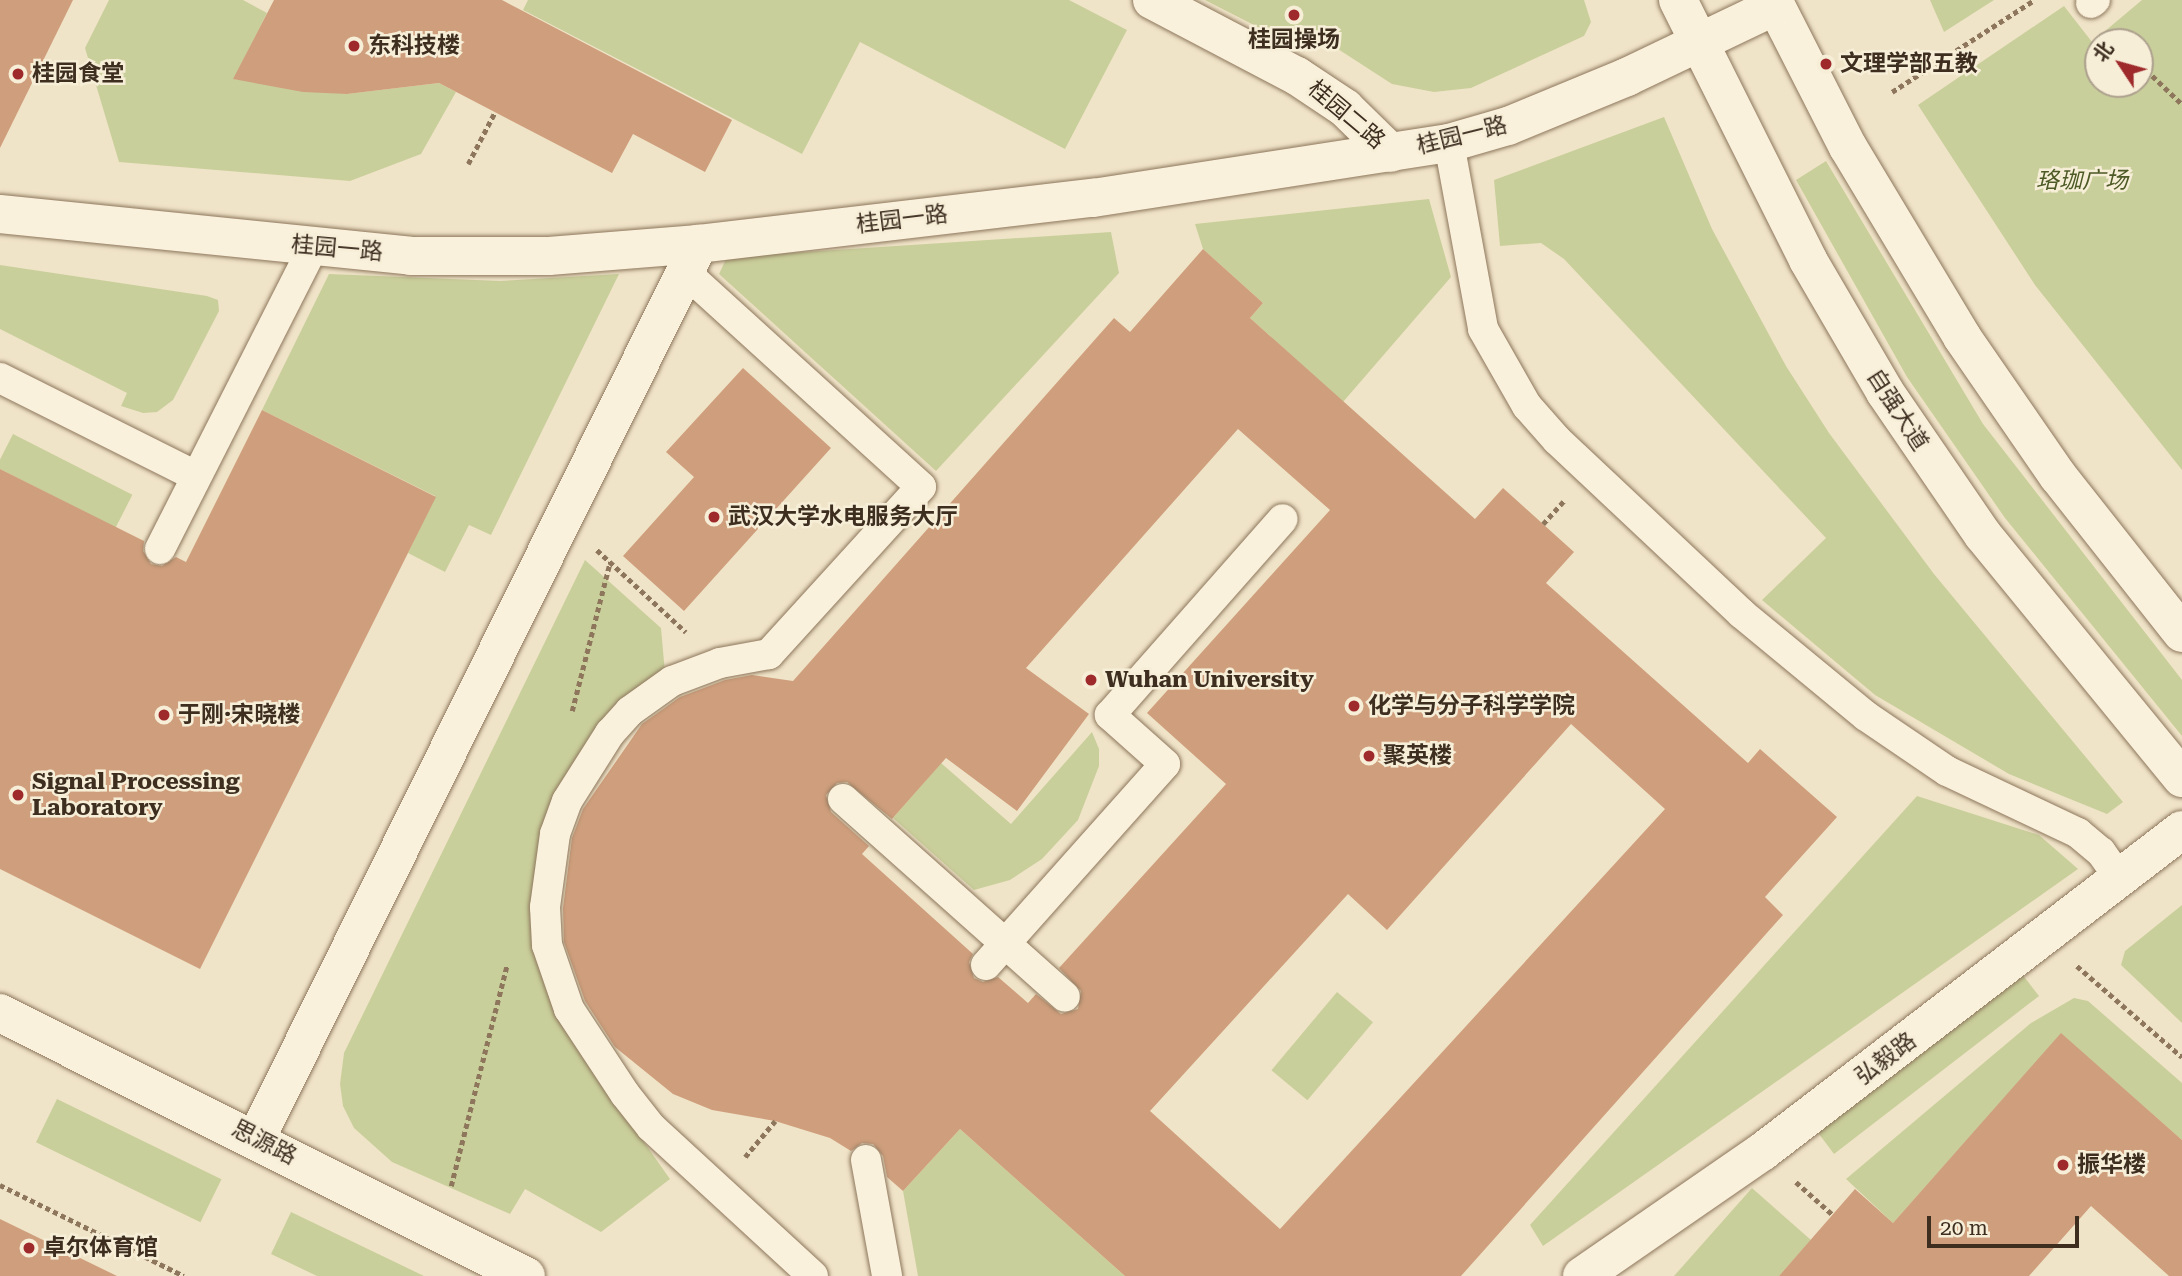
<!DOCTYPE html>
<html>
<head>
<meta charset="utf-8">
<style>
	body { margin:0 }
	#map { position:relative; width:2182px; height:1276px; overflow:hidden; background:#f0e4c8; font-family:"Roboto Serif","Noto Sans SC",serif }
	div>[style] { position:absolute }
	.green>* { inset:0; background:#c9cf9b; transform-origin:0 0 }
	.building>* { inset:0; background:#cf9f7d }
	.path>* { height:4.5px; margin-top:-2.25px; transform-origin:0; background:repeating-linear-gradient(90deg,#8d765c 0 5px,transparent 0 8.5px) }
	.roads { filter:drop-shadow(0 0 2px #8d765c) drop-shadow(0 0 2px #8d765c) }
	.service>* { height:30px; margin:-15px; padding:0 15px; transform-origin:15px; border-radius:15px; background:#faf1dc }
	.minor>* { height:38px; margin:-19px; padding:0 19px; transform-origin:19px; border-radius:19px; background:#faf1dc }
	.dots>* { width:19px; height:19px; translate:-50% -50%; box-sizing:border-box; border:4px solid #f7eed8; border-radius:50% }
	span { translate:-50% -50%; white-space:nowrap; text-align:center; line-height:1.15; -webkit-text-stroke:5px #f7eed8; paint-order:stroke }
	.poi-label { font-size:23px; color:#3d2e20; font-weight:700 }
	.left { translate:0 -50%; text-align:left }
	.street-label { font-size:23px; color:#3d2e20 }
	.park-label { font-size:23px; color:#4d5a26; font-style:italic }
	.north { position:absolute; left:2084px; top:28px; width:70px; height:70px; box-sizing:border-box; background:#f7eed8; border:2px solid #ada18e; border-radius:50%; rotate:306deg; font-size:19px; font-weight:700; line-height:28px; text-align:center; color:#3d2e20 }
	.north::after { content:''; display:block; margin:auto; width:24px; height:32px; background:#9e2a2b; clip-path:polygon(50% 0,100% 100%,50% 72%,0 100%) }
	.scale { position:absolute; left:1927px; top:1216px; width:152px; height:32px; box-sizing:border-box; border:4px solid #3d2e20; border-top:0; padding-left:9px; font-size:21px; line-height:24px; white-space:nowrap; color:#3d2e20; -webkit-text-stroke:5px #f7eed8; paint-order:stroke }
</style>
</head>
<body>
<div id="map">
	<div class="green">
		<div style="clip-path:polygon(109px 0,243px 0,267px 13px,234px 79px,347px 94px,439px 83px,456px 92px,421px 154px,350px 181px,119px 162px,85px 48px)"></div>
		<div style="clip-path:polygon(528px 0,1069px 0,1127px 30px,1065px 149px,860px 42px,802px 154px,523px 10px)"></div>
		<div style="clip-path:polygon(1205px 0,1584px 0,1591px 22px,1584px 36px,1471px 88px,1434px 92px,1392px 84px,1307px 29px,1295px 46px)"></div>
		<div style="clip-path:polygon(1930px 0,1994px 0,1944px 32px)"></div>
		<div style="clip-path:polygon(evenodd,2142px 0,2182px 0,2182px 470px,2035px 285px,1918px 105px,2064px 6px,2092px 42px,2142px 0,2098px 42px,2140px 42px,2140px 84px,2098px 84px,2098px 42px)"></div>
		<div style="clip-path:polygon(1664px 117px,1712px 229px,1786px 366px,1829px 433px,1934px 574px,2123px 802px,2107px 814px,2009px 774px,1875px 695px,1762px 600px,1826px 538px,1564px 259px,1541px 243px,1500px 246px,1494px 180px)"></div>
		<div style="clip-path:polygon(1826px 161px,1983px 424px,2182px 680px,2182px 736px,2005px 518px,1907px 377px,1796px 180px)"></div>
		<div style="clip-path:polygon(1429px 199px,1451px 277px,1343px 402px,1250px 318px,1263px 303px,1203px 249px,1195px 224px)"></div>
		<div style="clip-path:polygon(1111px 232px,1119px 273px,936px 471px,719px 274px,727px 257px)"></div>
		<div style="clip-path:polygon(0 265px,207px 296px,218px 300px,219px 311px,173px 400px,157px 412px,143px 413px,121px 406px,127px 393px,0 329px)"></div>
		<div style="clip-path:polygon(329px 274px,500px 281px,619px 274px,491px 535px,469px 525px,445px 572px,408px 553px,435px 496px,262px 410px)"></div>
		<div style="left:13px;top:434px;width:134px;height:37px;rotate:27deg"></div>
		<div style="clip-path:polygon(585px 560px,661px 628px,665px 673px,545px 832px,576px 1046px,670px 1179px,601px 1232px,525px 1189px,510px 1214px,392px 1162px,354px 1128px,343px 1106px,340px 1084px,344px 1053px)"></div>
		<div style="clip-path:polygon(1092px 732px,1099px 749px,1099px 766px,1078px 820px,1042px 859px,1010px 880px,974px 890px,893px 818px,941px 763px,1011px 824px)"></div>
		<div style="clip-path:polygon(1917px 796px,2039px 835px,2078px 869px,1543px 1246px,1530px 1225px)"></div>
		<div style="clip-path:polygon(2182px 905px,2182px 1023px,2121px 965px,2125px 951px)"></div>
		<div style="clip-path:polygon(2022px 974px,2039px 996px,1834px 1154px,1813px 1126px)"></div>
		<div style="left:1337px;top:992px;width:47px;height:102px;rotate:40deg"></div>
		<div style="clip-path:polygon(2074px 998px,2088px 1001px,2182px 1083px,2182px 1140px,2061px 1034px,1893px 1223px,1846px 1179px,2031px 1023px)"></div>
		<div style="left:57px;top:1099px;width:183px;height:48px;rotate:26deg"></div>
		<div style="clip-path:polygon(960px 1129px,1125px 1276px,918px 1276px,903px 1191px)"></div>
		<div style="clip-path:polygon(1752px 1188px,1811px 1240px,1779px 1276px,1674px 1276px)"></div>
		<div style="clip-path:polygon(291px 1212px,424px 1276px,317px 1276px,271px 1254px)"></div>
	</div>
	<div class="building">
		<div style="clip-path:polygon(0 0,73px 0,0 148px)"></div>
		<div style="clip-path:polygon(274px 0,502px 0,732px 120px,705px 172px,633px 134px,612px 173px,439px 83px,347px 94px,303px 92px,233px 79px)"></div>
		<div style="clip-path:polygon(evenodd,1203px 249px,1263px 303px,1250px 318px,1475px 519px,1503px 488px,1574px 552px,1546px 583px,1748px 763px,1760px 749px,1837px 817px,1765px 897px,1783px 915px,1461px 1276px,1125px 1276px,960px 1129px,903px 1191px,887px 1177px,883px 1156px,873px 1144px,862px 1143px,851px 1151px,830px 1138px,775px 1121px,712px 1110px,673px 1094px,615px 1047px,585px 1001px,564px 942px,563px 908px,572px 838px,583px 809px,642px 724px,680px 697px,725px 680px,752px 675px,793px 681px,1114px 318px,1130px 332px,1203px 249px,1238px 429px,1330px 510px,1147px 713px,1226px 784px,1059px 968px,1081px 991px,1078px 1009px,1061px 1014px,1036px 994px,1028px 1003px,998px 977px,983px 982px,974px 978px,969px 962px,973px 954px,862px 854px,869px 846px,831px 812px,826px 795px,837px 783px,847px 782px,892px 819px,946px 758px,1017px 811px,1089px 714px,1026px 668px,1238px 429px,1203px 249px,1571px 724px,1665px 809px,1280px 1229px,1150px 1111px,1348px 894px,1387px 930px,1571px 724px)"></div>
		<div style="clip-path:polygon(743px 368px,831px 448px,684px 611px,623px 556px,694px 477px,666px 452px)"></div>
		<div style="clip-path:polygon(262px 410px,436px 497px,200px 969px,0 869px,0 469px,144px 541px,143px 551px,151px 564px,162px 566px,176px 557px,186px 562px)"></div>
		<div style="clip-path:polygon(2061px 1033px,2182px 1140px,2182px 1276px,2169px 1276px,2091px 1206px,2029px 1276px,1779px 1276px,1855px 1189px,1893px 1223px)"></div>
		<div style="clip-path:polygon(0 1219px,117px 1276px,0 1276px)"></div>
	</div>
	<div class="path">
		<div style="left:2140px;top:64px;width:58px;rotate:43.6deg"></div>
		<div style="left:1892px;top:92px;width:169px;rotate:-32.9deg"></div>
		<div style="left:468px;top:164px;width:59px;rotate:-62.6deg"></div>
		<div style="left:1543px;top:524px;width:31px;rotate:-48deg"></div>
		<div style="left:597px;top:550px;width:121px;rotate:42.7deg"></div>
		<div style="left:572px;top:711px;width:154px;rotate:-75.7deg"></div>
		<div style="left:2077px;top:966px;width:139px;rotate:40.9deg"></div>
		<div style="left:745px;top:1157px;width:47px;rotate:-50.2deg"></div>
		<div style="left:1796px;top:1182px;width:50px;rotate:41.7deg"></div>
		<div style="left:0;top:1185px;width:205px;rotate:26.3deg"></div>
		<div style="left:451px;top:1186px;width:229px;rotate:-75.8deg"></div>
	</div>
	<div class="roads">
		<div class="service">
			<div style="left:2091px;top:3px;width:5px;rotate:-37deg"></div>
			<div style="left:1449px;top:143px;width:189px;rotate:79.6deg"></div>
			<div style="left:1483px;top:329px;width:89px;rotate:60.3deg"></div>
			<div style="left:1527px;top:406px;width:45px;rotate:48.6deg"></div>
			<div style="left:1557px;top:440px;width:253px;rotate:43.2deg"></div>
			<div style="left:1741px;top:613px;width:162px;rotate:39.5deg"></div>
			<div style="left:1866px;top:716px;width:98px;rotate:34.2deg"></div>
			<div style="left:1947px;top:771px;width:145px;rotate:25.3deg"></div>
			<div style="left:2078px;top:833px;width:30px;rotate:40deg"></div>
			<div style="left:2101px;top:852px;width:33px;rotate:55deg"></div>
			<div style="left:685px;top:272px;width:319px;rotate:42.3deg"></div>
			<div style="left:921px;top:487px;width:226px;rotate:132.3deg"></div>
			<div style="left:769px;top:654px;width:50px;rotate:169.6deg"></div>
			<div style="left:720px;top:663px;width:51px;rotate:159.4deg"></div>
			<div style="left:672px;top:681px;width:52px;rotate:144.5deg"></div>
			<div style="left:630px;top:711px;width:30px;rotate:132deg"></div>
			<div style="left:610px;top:733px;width:80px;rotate:122.3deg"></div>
			<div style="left:567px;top:801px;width:35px;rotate:110deg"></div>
			<div style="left:555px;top:834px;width:74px;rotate:97.8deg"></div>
			<div style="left:545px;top:907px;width:38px;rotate:87deg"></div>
			<div style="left:547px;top:945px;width:68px;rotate:71deg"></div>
			<div style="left:569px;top:1009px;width:102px;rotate:56.6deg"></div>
			<div style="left:625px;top:1094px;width:42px;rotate:51.8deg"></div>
			<div style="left:651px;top:1127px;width:220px;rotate:42.6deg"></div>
			<div style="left:0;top:378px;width:219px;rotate:26.6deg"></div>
			<div style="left:160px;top:549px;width:338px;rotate:-63.1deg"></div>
			<div style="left:843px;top:799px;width:297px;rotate:41.7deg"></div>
			<div style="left:986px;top:965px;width:269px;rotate:-48.3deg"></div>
			<div style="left:1165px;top:764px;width:74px;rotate:-138.3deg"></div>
			<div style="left:1110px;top:715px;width:261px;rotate:-48.6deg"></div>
			<div style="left:866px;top:1160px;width:118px;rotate:79.7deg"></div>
		</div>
		<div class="minor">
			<div style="left:1152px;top:0;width:164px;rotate:27.7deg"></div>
			<div style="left:1297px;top:76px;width:58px;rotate:33.7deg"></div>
			<div style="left:1345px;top:108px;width:64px;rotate:44.4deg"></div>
			<div style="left:1678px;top:0;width:291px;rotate:63.4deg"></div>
			<div style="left:1808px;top:260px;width:153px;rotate:59.7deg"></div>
			<div style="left:1885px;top:392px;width:173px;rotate:55.6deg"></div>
			<div style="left:1983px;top:535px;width:314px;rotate:50.7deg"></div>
			<div style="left:1773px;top:0;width:165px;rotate:63deg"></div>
			<div style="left:1848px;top:147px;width:222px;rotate:59deg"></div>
			<div style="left:1962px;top:337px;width:169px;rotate:55.4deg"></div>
			<div style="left:2058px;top:476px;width:200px;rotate:51.7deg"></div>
			<div style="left:0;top:214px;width:412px;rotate:5.8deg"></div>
			<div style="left:410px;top:256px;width:139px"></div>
			<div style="left:549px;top:256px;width:150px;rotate:-4.6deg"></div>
			<div style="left:699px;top:244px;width:397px;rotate:-6.7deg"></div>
			<div style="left:1093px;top:198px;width:360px;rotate:-8.8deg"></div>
			<div style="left:1449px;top:143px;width:61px;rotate:-16.1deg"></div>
			<div style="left:1508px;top:126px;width:129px;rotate:-22.4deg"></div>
			<div style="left:1627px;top:77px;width:162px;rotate:-25.6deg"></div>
			<div style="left:0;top:1013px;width:588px;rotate:26.57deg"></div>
			<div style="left:256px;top:1139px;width:999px;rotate:-63.67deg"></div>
			<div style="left:1582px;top:1276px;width:219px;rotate:-34.6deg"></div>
			<div style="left:1762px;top:1152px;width:529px;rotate:-37.48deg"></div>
		</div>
	</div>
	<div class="dots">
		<div style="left:1294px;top:15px;background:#9e2a2b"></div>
		<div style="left:354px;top:46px;background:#9e2a2b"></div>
		<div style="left:1826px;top:64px;background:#9e2a2b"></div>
		<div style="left:18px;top:74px;background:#9e2a2b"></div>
		<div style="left:714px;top:517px;background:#9e2a2b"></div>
		<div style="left:1091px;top:680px;background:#9e2a2b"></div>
		<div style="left:1354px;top:706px;background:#9e2a2b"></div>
		<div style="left:164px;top:715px;background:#9e2a2b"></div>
		<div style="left:1369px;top:756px;background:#9e2a2b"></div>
		<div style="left:18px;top:795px;background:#9e2a2b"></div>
		<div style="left:2063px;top:1165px;background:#9e2a2b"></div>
		<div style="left:29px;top:1248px;background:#9e2a2b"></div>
	</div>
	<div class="poi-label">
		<span style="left:1294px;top:40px">桂园操场</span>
		<span class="left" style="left:368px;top:46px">东科技楼</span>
		<span class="left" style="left:1840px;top:64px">文理学部五教</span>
		<span class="left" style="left:32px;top:74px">桂园食堂</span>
		<span class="left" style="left:728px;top:517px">武汉大学水电服务大厅</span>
		<span class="left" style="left:1105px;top:680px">Wuhan University</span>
		<span class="left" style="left:1368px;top:706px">化学与分子科学学院</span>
		<span class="left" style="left:178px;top:715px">于刚·宋晓楼</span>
		<span class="left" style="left:1383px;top:756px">聚英楼</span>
		<span class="left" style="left:32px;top:795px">Signal Processing<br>Laboratory</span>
		<span class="left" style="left:2077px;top:1165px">振华楼</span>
		<span class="left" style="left:43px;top:1248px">卓尔体育馆</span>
	</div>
	<div class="street-label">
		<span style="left:1346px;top:115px;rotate:40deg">桂园二路</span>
		<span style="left:1462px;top:136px;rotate:-14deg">桂园一路</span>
		<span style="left:902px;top:220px;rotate:-7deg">桂园一路</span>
		<span style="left:337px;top:249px;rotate:5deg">桂园一路</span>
		<span style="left:1897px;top:410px;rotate:57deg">自强大道</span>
		<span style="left:1886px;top:1059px;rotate:-37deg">弘毅路</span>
		<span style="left:264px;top:1143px;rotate:27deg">思源路</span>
	</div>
	<div class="park-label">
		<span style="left:2082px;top:181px">珞珈广场</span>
	</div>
	<div class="north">北</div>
	<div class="scale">20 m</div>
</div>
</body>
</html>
